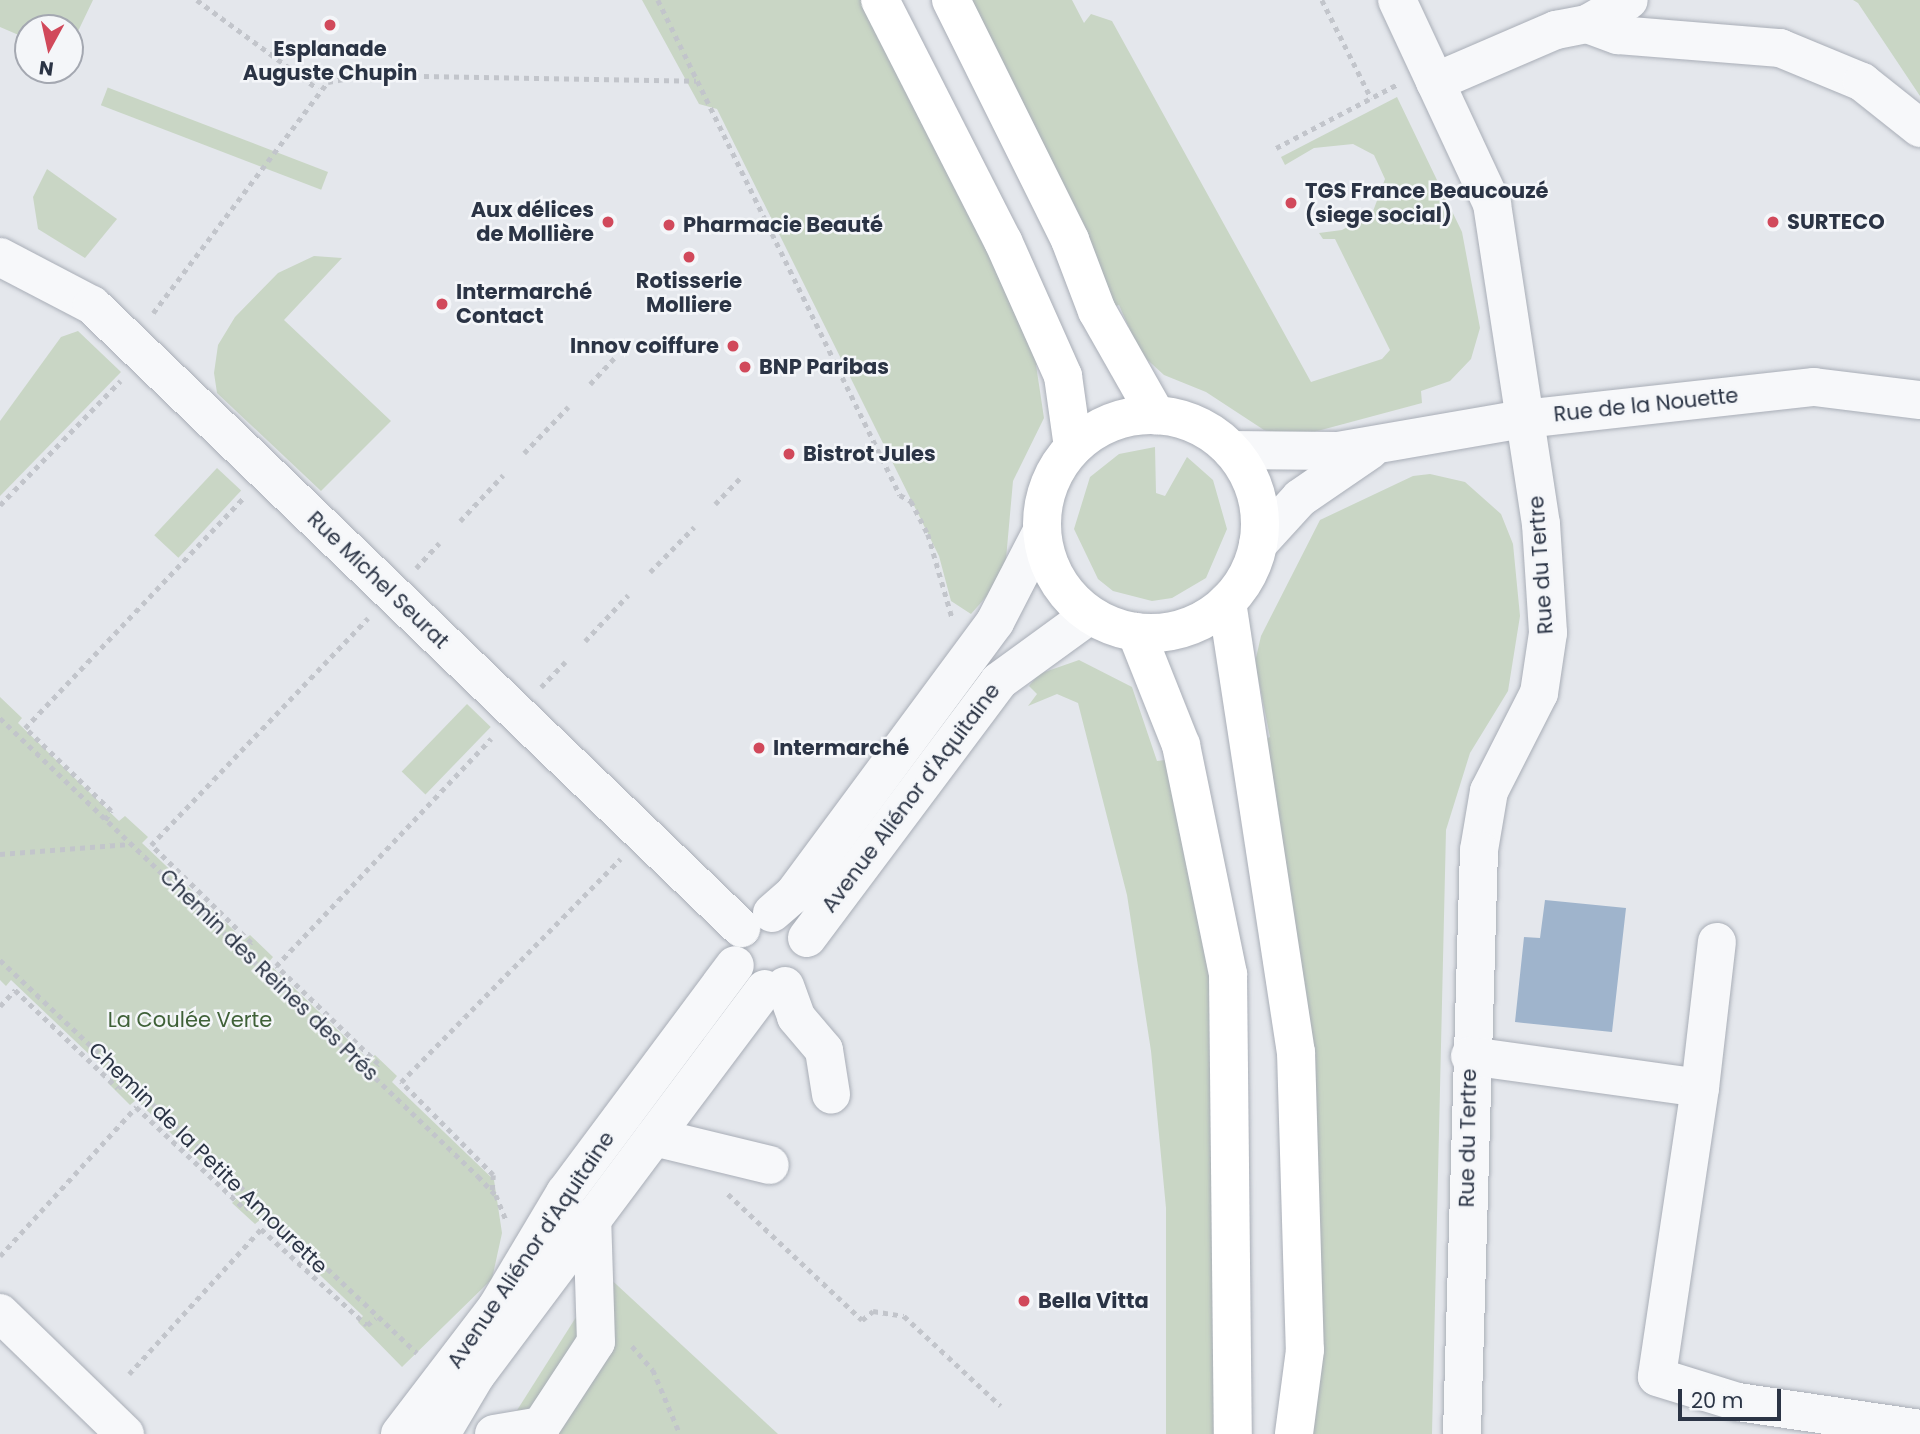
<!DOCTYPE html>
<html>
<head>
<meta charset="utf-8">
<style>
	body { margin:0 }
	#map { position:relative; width:1920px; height:1434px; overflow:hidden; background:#e4e7ec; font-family:Poppins,sans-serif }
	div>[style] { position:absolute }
	.green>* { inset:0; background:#c9d6c5; transform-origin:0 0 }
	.water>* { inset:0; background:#9fb4cc }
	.path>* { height:4.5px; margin-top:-2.25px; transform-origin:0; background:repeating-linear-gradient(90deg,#c2c5cb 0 5px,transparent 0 10px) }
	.roads { filter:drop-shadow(0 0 2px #a9aeb7) drop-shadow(0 0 2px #a9aeb7) }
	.minor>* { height:38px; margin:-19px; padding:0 19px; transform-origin:19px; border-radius:19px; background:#f7f8fa }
	.major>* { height:38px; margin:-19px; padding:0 19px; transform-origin:19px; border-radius:19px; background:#fff }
	.major>.ring { margin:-19px; padding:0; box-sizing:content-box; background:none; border:38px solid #fff; border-radius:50% }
	.dots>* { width:19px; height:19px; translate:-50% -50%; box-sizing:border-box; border:4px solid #f4f6f9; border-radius:50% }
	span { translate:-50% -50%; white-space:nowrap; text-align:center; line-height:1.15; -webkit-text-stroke:5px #f4f6f9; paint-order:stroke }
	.poi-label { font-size:21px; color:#2b3445; font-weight:700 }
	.left { translate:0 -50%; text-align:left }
	.right { translate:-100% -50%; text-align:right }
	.street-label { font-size:21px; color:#2b3445 }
	.park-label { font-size:21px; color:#3f6138 }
	.north { position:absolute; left:14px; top:14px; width:70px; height:70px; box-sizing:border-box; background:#f4f6f9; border:2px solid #a4a8b1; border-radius:50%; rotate:188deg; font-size:19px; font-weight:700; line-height:28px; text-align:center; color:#2b3445 }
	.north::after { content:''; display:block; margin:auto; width:24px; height:32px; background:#d1495b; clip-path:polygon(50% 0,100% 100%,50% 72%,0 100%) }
	.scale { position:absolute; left:1678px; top:1389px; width:103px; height:32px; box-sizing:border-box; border:4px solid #2b3445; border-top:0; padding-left:9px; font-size:21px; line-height:24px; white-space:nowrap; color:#2b3445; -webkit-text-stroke:5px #f4f6f9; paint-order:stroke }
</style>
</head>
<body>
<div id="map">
	<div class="green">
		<div style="clip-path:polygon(0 0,93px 0,70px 48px,70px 28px,28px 28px,28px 39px,0 27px)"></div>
		<div style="clip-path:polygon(642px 0,861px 0,922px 113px,1042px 361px,1036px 365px,1044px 418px,1013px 481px,1006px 559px,992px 590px,971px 614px,951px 601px,939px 556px,717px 109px,699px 104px)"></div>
		<div style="clip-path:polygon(961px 0,1072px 0,1084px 23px,1091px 14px,1112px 21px,1311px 382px,1382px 359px,1390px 350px,1335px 239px,1323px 239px,1319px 233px,1342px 230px,1372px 214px,1385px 179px,1374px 155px,1353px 144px,1314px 148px,1285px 165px,1281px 157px,1397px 97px,1462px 232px,1480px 328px,1471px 359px,1450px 381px,1421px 391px,1422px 403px,1295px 437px,1264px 430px,1206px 392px,1164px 375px,1140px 353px,1119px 305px,1109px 308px)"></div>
		<div style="clip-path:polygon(1853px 0,1920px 0,1920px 96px,1858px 3px)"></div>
		<div style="clip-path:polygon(47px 169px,117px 219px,85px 258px,38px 229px,33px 197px)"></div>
		<div style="left:328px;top:172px;width:19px;height:236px;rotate:111deg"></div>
		<div style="clip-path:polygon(314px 256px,342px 258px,284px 320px,391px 421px,321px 491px,217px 393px,214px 373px,218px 345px,235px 317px,278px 273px)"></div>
		<div style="clip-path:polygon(78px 331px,121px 372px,0 496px,0 421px,61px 337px)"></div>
		<div style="clip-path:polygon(1155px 447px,1156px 493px,1165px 496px,1187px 457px,1213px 480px,1227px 529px,1206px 578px,1172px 598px,1152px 601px,1113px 591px,1098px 579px,1074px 529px,1090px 477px,1119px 454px)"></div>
		<div style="left:217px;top:468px;width:33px;height:92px;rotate:43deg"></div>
		<div style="clip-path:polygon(1430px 474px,1465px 482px,1501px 514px,1513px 544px,1520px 616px,1508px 691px,1470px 753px,1446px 830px,1432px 1434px,1303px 1434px,1259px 743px,1270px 737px,1255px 662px,1261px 636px,1320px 520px,1413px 476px)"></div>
		<div style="clip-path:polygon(1079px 660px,1132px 687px,1157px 761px,1174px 759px,1209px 969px,1220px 1434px,1166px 1434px,1166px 1208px,1151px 1051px,1127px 895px,1078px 703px,1057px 694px,1028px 706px,1037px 694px,1029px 686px,1039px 674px)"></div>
		<div style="clip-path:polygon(0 697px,22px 718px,18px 723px,119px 821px,125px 816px,148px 837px,142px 843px,244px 940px,250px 935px,273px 957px,268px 963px,369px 1060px,375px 1055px,397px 1076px,392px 1082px,494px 1180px,502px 1233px,492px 1279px,402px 1367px,358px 1322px,363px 1316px,261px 1219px,255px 1224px,232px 1203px,238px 1197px,136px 1100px,130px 1105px,108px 1083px,113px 1077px,11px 980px,6px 986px,0 980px)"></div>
		<div style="left:467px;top:704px;width:33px;height:94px;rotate:44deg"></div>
		<div style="clip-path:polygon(604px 1273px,778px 1434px,502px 1434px)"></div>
	</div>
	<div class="water">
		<div style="clip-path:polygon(1545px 900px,1626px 908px,1612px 1032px,1515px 1022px,1524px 937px,1540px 938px)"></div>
	</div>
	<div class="path">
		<div style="left:197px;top:0;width:150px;rotate:36.3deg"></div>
		<div style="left:658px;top:0;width:551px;rotate:63.95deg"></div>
		<div style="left:900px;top:495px;width:13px;rotate:29deg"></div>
		<div style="left:911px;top:501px;width:37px;rotate:63deg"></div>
		<div style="left:928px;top:534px;width:86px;rotate:73.9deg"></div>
		<div style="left:1322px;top:0;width:110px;rotate:63.4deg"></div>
		<div style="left:1276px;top:148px;width:136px;rotate:-27.7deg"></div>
		<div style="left:153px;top:313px;width:290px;rotate:-52.9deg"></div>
		<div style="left:328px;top:82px;width:37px;rotate:-11deg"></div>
		<div style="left:364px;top:75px;width:332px;rotate:1deg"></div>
		<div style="left:590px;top:384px;width:37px;rotate:-47deg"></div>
		<div style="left:524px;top:453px;width:64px;rotate:-46.3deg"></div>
		<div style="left:715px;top:504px;width:39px;rotate:-46deg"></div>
		<div style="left:0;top:505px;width:173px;rotate:-45.9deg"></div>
		<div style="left:460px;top:521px;width:63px;rotate:-46.9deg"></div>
		<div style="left:416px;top:568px;width:34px;rotate:-47deg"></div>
		<div style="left:650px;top:572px;width:63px;rotate:-45.6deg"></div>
		<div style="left:585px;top:641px;width:63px;rotate:-46.9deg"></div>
		<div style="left:541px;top:687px;width:35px;rotate:-46deg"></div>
		<div style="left:0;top:718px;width:662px;rotate:43.78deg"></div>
		<div style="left:478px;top:1176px;width:26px;rotate:47deg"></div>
		<div style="left:496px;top:1195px;width:27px;rotate:68deg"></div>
		<div style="left:105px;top:820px;width:11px;rotate:-56deg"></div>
		<div style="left:111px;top:811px;width:120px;rotate:-136deg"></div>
		<div style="left:25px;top:728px;width:317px;rotate:-46.5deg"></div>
		<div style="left:0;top:854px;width:130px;rotate:-4.4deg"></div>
		<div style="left:244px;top:951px;width:11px;rotate:-49deg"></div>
		<div style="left:251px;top:943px;width:140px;rotate:-135.6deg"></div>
		<div style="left:151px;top:845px;width:314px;rotate:-46.3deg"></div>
		<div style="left:0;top:960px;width:573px;rotate:43.3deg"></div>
		<div style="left:0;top:1006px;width:22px;rotate:-47deg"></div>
		<div style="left:15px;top:990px;width:142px;rotate:43.6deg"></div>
		<div style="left:118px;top:1088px;width:12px;rotate:-35deg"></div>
		<div style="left:370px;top:1072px;width:11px;rotate:-45deg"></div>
		<div style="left:378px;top:1064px;width:141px;rotate:-136.1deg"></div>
		<div style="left:276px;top:966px;width:313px;rotate:-46.6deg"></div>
		<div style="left:492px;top:1190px;width:15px;rotate:-86deg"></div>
		<div style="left:493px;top:1175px;width:131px;rotate:-134.7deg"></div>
		<div style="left:401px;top:1082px;width:313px;rotate:-45.5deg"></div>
		<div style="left:728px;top:1194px;width:184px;rotate:43.2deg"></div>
		<div style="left:862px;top:1320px;width:14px;rotate:-39deg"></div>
		<div style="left:873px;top:1311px;width:31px;rotate:9deg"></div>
		<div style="left:904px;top:1316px;width:132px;rotate:42.9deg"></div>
		<div style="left:0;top:1256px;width:202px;rotate:-47.6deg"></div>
		<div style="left:136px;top:1107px;width:149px;rotate:43.1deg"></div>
		<div style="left:245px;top:1209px;width:11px;rotate:-38deg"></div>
		<div style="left:632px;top:1346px;width:32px;rotate:49deg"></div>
		<div style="left:653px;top:1370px;width:69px;rotate:67.1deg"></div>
		<div style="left:129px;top:1374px;width:196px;rotate:-47.7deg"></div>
		<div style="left:261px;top:1229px;width:143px;rotate:42.2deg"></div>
		<div style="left:367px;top:1325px;width:11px;rotate:-38deg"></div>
	</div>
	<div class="roads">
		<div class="minor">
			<div style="left:1397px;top:0;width:225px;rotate:65deg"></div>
			<div style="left:1492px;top:204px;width:324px;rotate:81.3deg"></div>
			<div style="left:1541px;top:524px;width:109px;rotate:86.3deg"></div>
			<div style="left:1548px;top:633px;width:61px;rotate:98.5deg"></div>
			<div style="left:1539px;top:693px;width:110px;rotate:117deg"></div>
			<div style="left:1489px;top:791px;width:60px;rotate:99.6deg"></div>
			<div style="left:1479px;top:850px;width:584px;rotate:91.67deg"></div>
			<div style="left:1587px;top:24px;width:48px;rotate:-29.7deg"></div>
			<div style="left:1435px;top:82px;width:132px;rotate:-23.3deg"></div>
			<div style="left:1556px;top:30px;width:32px;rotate:-11deg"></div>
			<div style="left:1587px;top:24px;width:33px;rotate:20deg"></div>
			<div style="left:1618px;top:35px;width:163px;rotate:4.6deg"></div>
			<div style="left:1780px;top:48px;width:89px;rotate:22.5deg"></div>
			<div style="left:1862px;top:82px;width:74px;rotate:38.4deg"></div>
			<div style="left:0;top:257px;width:104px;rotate:27.6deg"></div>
			<div style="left:92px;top:305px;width:900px;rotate:43.83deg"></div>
			<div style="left:1231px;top:450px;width:107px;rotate:0.5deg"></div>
			<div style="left:1338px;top:451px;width:189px;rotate:-9.8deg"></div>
			<div style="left:1524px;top:419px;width:292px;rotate:-6.3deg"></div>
			<div style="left:1814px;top:387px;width:107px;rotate:7deg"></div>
			<div style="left:1258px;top:544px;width:62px;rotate:-47.6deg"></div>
			<div style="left:1300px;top:498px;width:85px;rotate:-34.4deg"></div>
			<div style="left:772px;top:913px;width:28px;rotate:-41deg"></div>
			<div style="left:793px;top:895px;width:340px;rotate:-53.5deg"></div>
			<div style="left:995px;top:622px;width:102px;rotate:-62.7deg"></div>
			<div style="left:807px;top:938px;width:321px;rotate:-53.2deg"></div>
			<div style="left:999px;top:681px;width:112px;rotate:-36deg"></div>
			<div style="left:785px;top:986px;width:33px;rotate:70deg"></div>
			<div style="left:796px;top:1017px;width:43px;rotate:49.7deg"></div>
			<div style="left:824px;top:1050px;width:45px;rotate:81deg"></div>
			<div style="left:1470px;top:1056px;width:232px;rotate:7.9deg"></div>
			<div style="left:1700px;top:1088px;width:292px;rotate:98.5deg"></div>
			<div style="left:1657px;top:1377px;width:85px;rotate:17.2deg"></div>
			<div style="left:1738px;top:1402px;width:184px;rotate:8.4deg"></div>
			<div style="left:1700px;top:1088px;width:147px;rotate:-83.4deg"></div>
			<div style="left:654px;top:1137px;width:119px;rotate:13.6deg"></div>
			<div style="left:0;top:1313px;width:174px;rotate:44.1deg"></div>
			<div style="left:400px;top:1434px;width:160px;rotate:-52.6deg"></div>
			<div style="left:497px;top:1307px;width:133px;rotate:-59.2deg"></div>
			<div style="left:565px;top:1193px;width:284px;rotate:-53.3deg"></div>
			<div style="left:441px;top:1434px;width:69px;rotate:-59.3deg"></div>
			<div style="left:476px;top:1375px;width:482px;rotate:-53.2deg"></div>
			<div style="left:494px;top:1434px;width:48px;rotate:-9.7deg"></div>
			<div style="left:541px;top:1426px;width:100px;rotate:-56.8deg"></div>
			<div style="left:596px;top:1342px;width:125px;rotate:-91.8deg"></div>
		</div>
		<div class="major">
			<div style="left:880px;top:0;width:271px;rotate:63deg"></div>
			<div style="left:1003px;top:241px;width:148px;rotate:66deg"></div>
			<div style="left:1063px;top:376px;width:72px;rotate:82deg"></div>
			<div style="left:951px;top:0;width:268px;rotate:63.6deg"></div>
			<div style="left:1070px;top:240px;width:76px;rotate:69.2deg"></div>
			<div style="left:1097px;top:311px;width:120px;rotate:60.4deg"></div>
			<div class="ring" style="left:1042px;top:415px;width:180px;height:180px"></div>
			<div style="left:1227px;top:602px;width:455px;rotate:81.3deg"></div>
			<div style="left:1296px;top:1052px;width:298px;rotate:88.3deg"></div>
			<div style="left:1305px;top:1350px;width:85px;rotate:97.5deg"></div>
			<div style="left:1136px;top:632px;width:122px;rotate:68.3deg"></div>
			<div style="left:1181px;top:745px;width:234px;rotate:78.4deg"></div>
			<div style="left:1228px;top:974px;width:460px;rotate:89.4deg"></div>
		</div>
	</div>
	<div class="dots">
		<div style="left:330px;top:25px;background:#d1495b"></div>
		<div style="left:1291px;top:203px;background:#d1495b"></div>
		<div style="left:608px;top:222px;background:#d1495b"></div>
		<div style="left:1773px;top:222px;background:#d1495b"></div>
		<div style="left:669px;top:225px;background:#d1495b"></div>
		<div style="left:689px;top:257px;background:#d1495b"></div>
		<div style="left:442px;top:304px;background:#d1495b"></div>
		<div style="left:733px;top:346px;background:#d1495b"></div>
		<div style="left:745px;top:367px;background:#d1495b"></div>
		<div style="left:789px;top:454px;background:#d1495b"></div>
		<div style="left:759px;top:748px;background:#d1495b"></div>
		<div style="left:1024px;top:1301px;background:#d1495b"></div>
	</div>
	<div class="poi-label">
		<span style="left:330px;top:61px">Esplanade<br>Auguste Chupin</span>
		<span class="left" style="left:1305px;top:203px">TGS France Beaucouzé<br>(siege social)</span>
		<span class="right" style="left:594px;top:222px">Aux délices<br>de Mollière</span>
		<span class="left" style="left:1787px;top:222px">SURTECO</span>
		<span class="left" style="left:683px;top:225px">Pharmacie Beauté</span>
		<span style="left:689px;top:293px">Rotisserie<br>Molliere</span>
		<span class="left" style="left:456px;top:304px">Intermarché<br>Contact</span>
		<span class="right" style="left:719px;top:346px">Innov coiffure</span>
		<span class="left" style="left:759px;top:367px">BNP Paribas</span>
		<span class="left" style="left:803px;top:454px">Bistrot Jules</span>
		<span class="left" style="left:773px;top:748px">Intermarché</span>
		<span class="left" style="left:1038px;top:1301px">Bella Vitta</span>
	</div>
	<div class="street-label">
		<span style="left:1646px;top:405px;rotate:-6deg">Rue de la Nouette</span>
		<span style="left:1541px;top:565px;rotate:-94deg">Rue du Tertre</span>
		<span style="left:378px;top:580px;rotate:44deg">Rue Michel Seurat</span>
		<span style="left:911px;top:798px;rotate:-53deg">Avenue Aliénor d'Aquitaine</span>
		<span style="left:269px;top:975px;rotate:44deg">Chemin des Reines des Prés</span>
		<span style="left:1468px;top:1138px;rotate:-89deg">Rue du Tertre</span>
		<span style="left:208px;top:1158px;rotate:44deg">Chemin de la Petite Amourette</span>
		<span style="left:531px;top:1250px;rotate:-56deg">Avenue Aliénor d'Aquitaine</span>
	</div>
	<div class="park-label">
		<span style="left:190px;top:1020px">La Coulée Verte</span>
	</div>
	<div class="north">N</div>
	<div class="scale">20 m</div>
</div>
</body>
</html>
